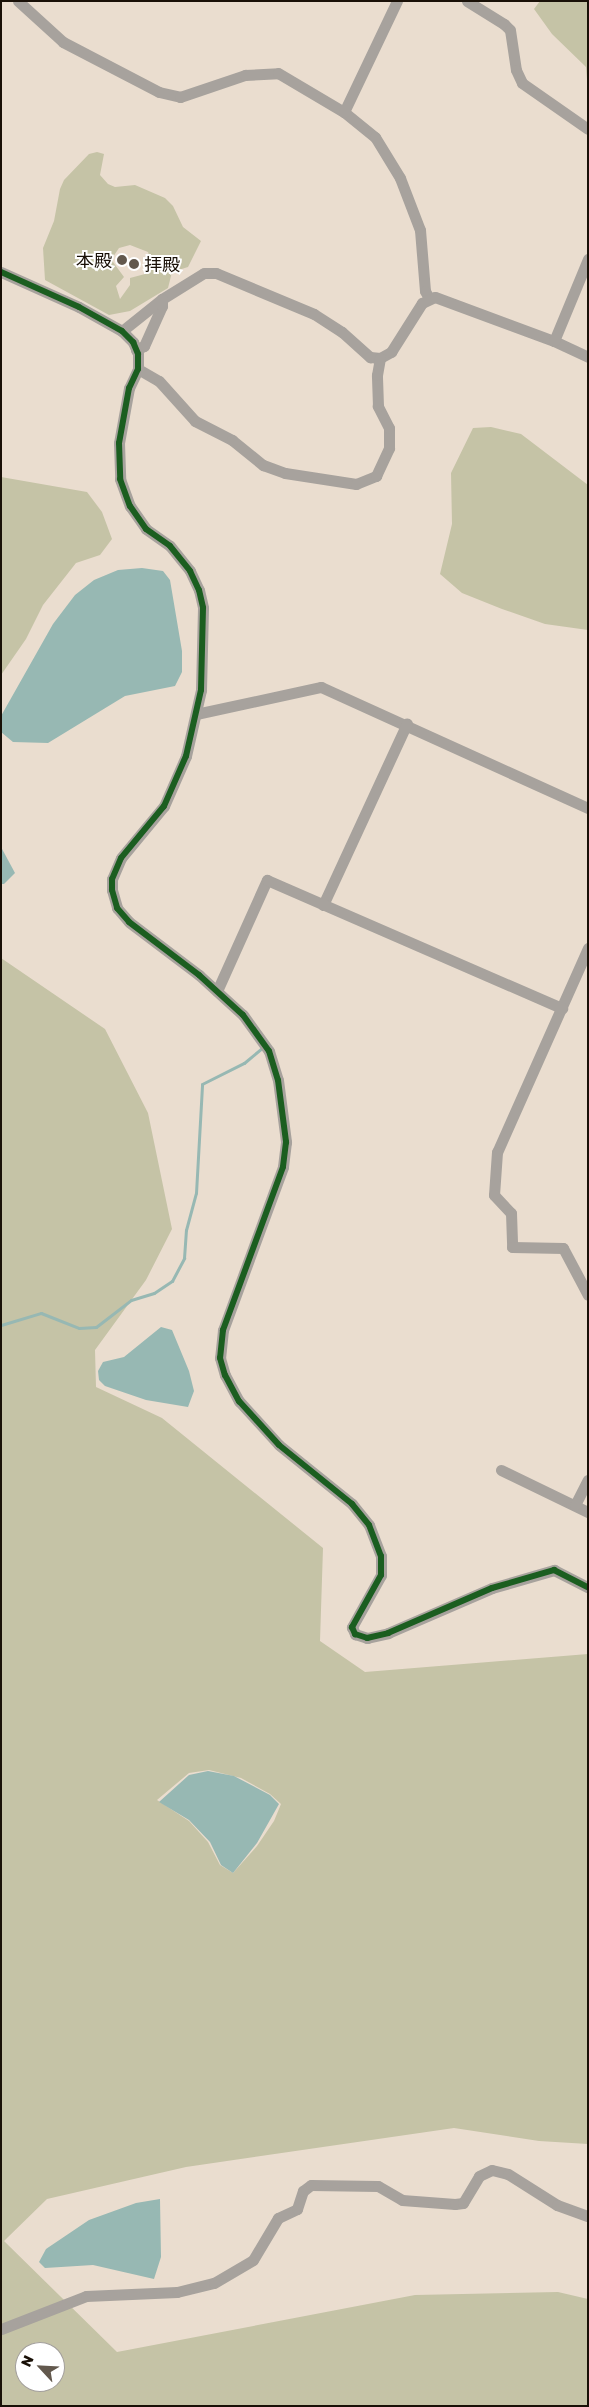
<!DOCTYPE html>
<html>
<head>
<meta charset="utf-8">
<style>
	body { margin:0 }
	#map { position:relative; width:589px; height:2407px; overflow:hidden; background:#eaddcf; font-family:"Golos Text","Noto Sans JP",sans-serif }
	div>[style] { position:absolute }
	.forest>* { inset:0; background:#c5c3a6 }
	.water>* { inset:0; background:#97b8b3 }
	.stream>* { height:3px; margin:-1.5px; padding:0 1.5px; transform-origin:1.5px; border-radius:1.5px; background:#97b8b3 }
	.street>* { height:11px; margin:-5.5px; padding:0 5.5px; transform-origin:5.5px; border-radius:5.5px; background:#a7a29d }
	.cycleway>* { height:6px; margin:-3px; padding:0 3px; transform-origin:3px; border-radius:3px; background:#1b5e20 }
	.dots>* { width:14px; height:14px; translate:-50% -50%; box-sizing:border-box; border:2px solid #fff; border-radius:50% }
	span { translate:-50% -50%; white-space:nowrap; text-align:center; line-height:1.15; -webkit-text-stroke:4px #fff; paint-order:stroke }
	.poi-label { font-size:18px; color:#191007 }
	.right { translate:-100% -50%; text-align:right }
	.left { translate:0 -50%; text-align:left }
	.frame { position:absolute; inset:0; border:2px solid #191007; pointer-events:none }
	.north { position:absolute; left:15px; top:2342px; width:50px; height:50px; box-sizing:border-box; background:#fff; border:1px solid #a39f9c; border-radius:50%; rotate:295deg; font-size:14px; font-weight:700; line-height:20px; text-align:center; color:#191007 }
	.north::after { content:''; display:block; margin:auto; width:18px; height:22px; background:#62584d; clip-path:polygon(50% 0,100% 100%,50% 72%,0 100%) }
</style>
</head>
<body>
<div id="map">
	<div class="forest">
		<div style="clip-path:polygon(540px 1px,588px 1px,588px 92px,586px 67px,552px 34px,534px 9px)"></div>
		<div style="clip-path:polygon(evenodd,97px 152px,104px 154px,100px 175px,108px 184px,115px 187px,135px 185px,165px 198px,173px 206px,183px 227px,201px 241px,188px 267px,172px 272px,168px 288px,130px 311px,109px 315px,45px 280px,43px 248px,54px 221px,60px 189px,64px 180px,89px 154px,97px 152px,130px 245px,148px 252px,153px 267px,145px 274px,130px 278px,130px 285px,120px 299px,116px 286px,124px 277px,113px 262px,113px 257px,119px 248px,130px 245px)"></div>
		<div style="clip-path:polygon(491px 427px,521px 434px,588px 485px,588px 630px,545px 624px,502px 609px,462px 593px,440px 574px,452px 524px,451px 473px,473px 428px)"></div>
		<div style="clip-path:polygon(1px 477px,87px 492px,102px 512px,112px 539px,100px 555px,76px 563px,43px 605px,26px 639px,1px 675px)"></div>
		<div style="clip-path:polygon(evenodd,1px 958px,105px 1029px,148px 1113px,172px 1229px,146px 1280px,95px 1350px,96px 1387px,162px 1418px,323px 1548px,320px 1641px,365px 1672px,588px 1654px,588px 2144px,539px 2141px,454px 2128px,186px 2167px,47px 2199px,4px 2241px,117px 2352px,415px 2295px,558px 2292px,588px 2299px,588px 2406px,1px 2406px,1px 958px,209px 1770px,241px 1778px,270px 1794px,281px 1804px,274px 1821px,257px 1846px,233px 1873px,220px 1865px,208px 1842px,189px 1821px,157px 1800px,189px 1773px,209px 1770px,1px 958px,25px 2352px,55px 2352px,55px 2382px,25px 2382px,25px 2352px)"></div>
	</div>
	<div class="water">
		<div style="clip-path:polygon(142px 568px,163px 571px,170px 580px,182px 651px,182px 672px,175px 686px,125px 696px,48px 743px,13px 742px,1px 732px,1px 716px,53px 624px,75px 595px,94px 580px,118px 570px)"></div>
		<div style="clip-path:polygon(1px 847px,15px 873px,4px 884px,1px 884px)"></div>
		<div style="clip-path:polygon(161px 1327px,172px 1330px,189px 1371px,194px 1391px,188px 1407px,146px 1400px,105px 1386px,99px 1380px,98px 1371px,103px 1362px,124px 1357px)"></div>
		<div style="clip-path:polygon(208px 1771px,234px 1776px,270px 1795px,279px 1804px,257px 1843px,233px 1873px,221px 1865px,210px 1842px,189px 1820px,159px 1802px,189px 1775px)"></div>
		<div style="clip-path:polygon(160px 2199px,161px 2257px,154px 2279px,93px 2265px,45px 2268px,39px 2262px,46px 2249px,89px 2220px,136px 2203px)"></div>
	</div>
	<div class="stream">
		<div style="left:1px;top:1325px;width:42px;rotate:-16.7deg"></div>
		<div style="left:41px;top:1313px;width:41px;rotate:21.5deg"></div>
		<div style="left:79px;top:1328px;width:17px;rotate:-3deg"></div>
		<div style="left:96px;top:1327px;width:44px;rotate:-37.6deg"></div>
		<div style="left:131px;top:1300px;width:24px;rotate:-17deg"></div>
		<div style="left:154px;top:1293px;width:22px;rotate:-34deg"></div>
		<div style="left:172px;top:1281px;width:26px;rotate:-62deg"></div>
		<div style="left:184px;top:1258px;width:28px;rotate:-86deg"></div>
		<div style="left:186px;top:1230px;width:38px;rotate:-75deg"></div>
		<div style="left:196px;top:1193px;width:109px;rotate:-86.8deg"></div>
		<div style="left:202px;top:1084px;width:47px;rotate:-26.6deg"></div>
		<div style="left:244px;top:1063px;width:26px;rotate:-40deg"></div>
	</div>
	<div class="street">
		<div style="left:18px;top:1px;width:61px;rotate:42.3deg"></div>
		<div style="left:63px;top:42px;width:108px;rotate:27.5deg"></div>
		<div style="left:159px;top:92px;width:22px;rotate:13deg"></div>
		<div style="left:180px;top:97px;width:69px;rotate:-18.7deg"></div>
		<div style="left:245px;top:75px;width:33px;rotate:-3deg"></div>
		<div style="left:278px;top:73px;width:77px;rotate:30.6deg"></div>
		<div style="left:344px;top:112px;width:40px;rotate:39deg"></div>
		<div style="left:375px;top:137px;width:48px;rotate:58.6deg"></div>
		<div style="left:400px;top:178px;width:56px;rotate:69deg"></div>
		<div style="left:420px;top:230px;width:61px;rotate:85.3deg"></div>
		<div style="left:425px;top:291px;width:8px;rotate:60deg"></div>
		<div style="left:467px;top:1px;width:44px;rotate:31.9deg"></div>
		<div style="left:504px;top:24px;width:8px;rotate:45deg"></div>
		<div style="left:510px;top:30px;width:40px;rotate:81.5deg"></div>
		<div style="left:516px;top:70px;width:14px;rotate:65deg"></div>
		<div style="left:522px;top:83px;width:80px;rotate:34.9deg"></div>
		<div style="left:344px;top:112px;width:123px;rotate:-64.5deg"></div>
		<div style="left:1px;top:272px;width:85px;rotate:24.2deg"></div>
		<div style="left:79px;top:307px;width:49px;rotate:29.2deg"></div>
		<div style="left:122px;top:331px;width:16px;rotate:45deg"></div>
		<div style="left:133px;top:342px;width:13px;rotate:67deg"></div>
		<div style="left:138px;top:354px;width:15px;rotate:90deg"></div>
		<div style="left:138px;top:369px;width:21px;rotate:115deg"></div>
		<div style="left:129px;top:388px;width:56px;rotate:100.3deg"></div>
		<div style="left:119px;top:443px;width:36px;rotate:88deg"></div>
		<div style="left:120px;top:479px;width:29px;rotate:70deg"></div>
		<div style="left:130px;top:506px;width:28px;rotate:55deg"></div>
		<div style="left:146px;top:529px;width:29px;rotate:35deg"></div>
		<div style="left:170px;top:546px;width:32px;rotate:51deg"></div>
		<div style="left:190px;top:571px;width:21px;rotate:65deg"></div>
		<div style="left:199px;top:590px;width:18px;rotate:77deg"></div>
		<div style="left:203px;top:608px;width:82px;rotate:91.4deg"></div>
		<div style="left:201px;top:690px;width:68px;rotate:102.8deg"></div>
		<div style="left:186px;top:756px;width:55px;rotate:113.7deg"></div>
		<div style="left:164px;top:806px;width:67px;rotate:129.6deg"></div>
		<div style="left:121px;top:858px;width:23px;rotate:113deg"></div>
		<div style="left:112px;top:879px;width:11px;rotate:90deg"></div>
		<div style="left:112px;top:890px;width:19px;rotate:74deg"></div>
		<div style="left:117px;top:908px;width:18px;rotate:49deg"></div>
		<div style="left:129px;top:922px;width:88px;rotate:37.1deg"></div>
		<div style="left:199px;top:975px;width:59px;rotate:42.3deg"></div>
		<div style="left:243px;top:1015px;width:44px;rotate:54.2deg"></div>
		<div style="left:269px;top:1051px;width:30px;rotate:73deg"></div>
		<div style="left:278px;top:1080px;width:63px;rotate:82.6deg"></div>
		<div style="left:286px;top:1142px;width:25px;rotate:97deg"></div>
		<div style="left:283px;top:1167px;width:174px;rotate:110.2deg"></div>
		<div style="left:223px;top:1330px;width:28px;rotate:96deg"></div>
		<div style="left:220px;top:1358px;width:18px;rotate:74deg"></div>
		<div style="left:225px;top:1375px;width:30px;rotate:62deg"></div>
		<div style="left:239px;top:1401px;width:59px;rotate:47.7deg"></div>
		<div style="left:279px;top:1445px;width:94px;rotate:38.9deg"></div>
		<div style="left:352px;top:1504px;width:27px;rotate:51deg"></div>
		<div style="left:369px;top:1525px;width:33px;rotate:69deg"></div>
		<div style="left:381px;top:1556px;width:19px;rotate:90deg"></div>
		<div style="left:381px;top:1575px;width:60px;rotate:119.1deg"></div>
		<div style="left:352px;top:1627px;width:8px;rotate:67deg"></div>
		<div style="left:355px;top:1634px;width:13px;rotate:18deg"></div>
		<div style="left:367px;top:1638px;width:22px;rotate:-13deg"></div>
		<div style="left:388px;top:1633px;width:113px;rotate:-23.4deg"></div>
		<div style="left:492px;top:1588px;width:65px;rotate:-16.2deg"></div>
		<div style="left:554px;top:1570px;width:38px;rotate:27deg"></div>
		<div style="left:122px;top:331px;width:51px;rotate:-38.7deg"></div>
		<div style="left:162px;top:299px;width:49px;rotate:-31.8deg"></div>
		<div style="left:204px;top:273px;width:12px"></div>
		<div style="left:216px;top:273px;width:106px;rotate:22.7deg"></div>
		<div style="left:314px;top:314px;width:33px;rotate:33deg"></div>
		<div style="left:342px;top:332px;width:38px;rotate:42deg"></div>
		<div style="left:370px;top:357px;width:10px;rotate:6deg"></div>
		<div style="left:380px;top:358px;width:13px;rotate:-29deg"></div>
		<div style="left:391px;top:352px;width:58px;rotate:-57.7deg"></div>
		<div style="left:422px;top:303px;width:14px;rotate:-25deg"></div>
		<div style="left:435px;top:297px;width:127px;rotate:20.3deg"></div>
		<div style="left:554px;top:341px;width:38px;rotate:25deg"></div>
		<div style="left:554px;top:341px;width:89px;rotate:-67.5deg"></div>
		<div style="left:136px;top:350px;width:9px;rotate:-27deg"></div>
		<div style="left:144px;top:346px;width:44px;rotate:-65.8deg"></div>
		<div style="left:162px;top:306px;width:7px;rotate:-90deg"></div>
		<div style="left:138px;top:369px;width:24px;rotate:30deg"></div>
		<div style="left:159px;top:381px;width:54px;rotate:48deg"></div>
		<div style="left:195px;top:421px;width:42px;rotate:27.2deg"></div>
		<div style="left:232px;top:440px;width:40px;rotate:39deg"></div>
		<div style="left:263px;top:465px;width:23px;rotate:20deg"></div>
		<div style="left:285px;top:473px;width:72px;rotate:8.8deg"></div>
		<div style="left:356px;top:484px;width:22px;rotate:-22deg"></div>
		<div style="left:376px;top:476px;width:31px;rotate:-65deg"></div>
		<div style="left:389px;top:448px;width:20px;rotate:-90deg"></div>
		<div style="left:389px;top:428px;width:25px;rotate:-117deg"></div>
		<div style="left:378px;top:406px;width:31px;rotate:-92deg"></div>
		<div style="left:377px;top:375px;width:17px;rotate:-80deg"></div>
		<div style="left:196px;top:714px;width:128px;rotate:-12.2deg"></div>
		<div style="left:321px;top:687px;width:293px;rotate:24.4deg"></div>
		<div style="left:323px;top:905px;width:200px;rotate:-65.2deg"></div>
		<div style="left:588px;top:948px;width:223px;rotate:114deg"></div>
		<div style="left:497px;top:1152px;width:43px;rotate:94deg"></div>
		<div style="left:494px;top:1195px;width:25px;rotate:47deg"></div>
		<div style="left:511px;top:1213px;width:34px;rotate:88deg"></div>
		<div style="left:512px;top:1247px;width:51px;rotate:1.1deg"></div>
		<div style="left:563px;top:1248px;width:53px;rotate:62deg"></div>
		<div style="left:217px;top:991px;width:122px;rotate:-65.8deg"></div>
		<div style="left:267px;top:880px;width:322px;rotate:23.5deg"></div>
		<div style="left:501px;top:1470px;width:97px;rotate:25.8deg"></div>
		<div style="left:575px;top:1505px;width:28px;rotate:-63deg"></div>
		<div style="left:1px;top:2329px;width:91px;rotate:-21.2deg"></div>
		<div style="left:86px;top:2296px;width:91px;rotate:-2.5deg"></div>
		<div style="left:177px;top:2292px;width:38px;rotate:-14deg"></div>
		<div style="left:214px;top:2283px;width:45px;rotate:-30.5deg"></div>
		<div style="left:253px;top:2260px;width:49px;rotate:-59.2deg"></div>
		<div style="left:278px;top:2218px;width:21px;rotate:-25deg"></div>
		<div style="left:297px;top:2209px;width:19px;rotate:-72deg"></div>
		<div style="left:303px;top:2191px;width:10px;rotate:-37deg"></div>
		<div style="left:311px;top:2185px;width:67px;rotate:0.9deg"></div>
		<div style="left:378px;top:2186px;width:28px;rotate:30deg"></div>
		<div style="left:402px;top:2200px;width:53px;rotate:4.3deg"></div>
		<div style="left:455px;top:2204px;width:8px;rotate:-7deg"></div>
		<div style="left:463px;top:2203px;width:31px;rotate:-59deg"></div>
		<div style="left:479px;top:2176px;width:14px;rotate:-25deg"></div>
		<div style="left:492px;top:2170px;width:16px;rotate:14deg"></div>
		<div style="left:508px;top:2174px;width:58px;rotate:32.3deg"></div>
		<div style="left:557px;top:2205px;width:33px;rotate:20deg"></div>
	</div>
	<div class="cycleway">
		<div style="left:1px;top:272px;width:85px;rotate:24.2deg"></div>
		<div style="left:79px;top:307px;width:49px;rotate:29.2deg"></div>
		<div style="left:122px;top:331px;width:16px;rotate:45deg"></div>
		<div style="left:133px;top:342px;width:13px;rotate:67deg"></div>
		<div style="left:138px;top:354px;width:15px;rotate:90deg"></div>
		<div style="left:138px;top:369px;width:21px;rotate:115deg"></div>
		<div style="left:129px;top:388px;width:56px;rotate:100.3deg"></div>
		<div style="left:119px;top:443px;width:36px;rotate:88deg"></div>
		<div style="left:120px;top:479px;width:29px;rotate:70deg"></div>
		<div style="left:130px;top:506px;width:28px;rotate:55deg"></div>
		<div style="left:146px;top:529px;width:29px;rotate:35deg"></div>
		<div style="left:170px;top:546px;width:32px;rotate:51deg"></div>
		<div style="left:190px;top:571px;width:21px;rotate:65deg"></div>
		<div style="left:199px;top:590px;width:18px;rotate:77deg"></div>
		<div style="left:203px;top:608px;width:82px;rotate:91.4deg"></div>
		<div style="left:201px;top:690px;width:68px;rotate:102.8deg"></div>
		<div style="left:186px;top:756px;width:55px;rotate:113.7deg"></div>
		<div style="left:164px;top:806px;width:67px;rotate:129.6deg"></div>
		<div style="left:121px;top:858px;width:23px;rotate:113deg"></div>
		<div style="left:112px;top:879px;width:11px;rotate:90deg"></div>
		<div style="left:112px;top:890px;width:19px;rotate:74deg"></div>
		<div style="left:117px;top:908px;width:18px;rotate:49deg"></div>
		<div style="left:129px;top:922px;width:88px;rotate:37.1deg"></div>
		<div style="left:199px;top:975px;width:59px;rotate:42.3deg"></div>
		<div style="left:243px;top:1015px;width:44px;rotate:54.2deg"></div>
		<div style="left:269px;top:1051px;width:30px;rotate:73deg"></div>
		<div style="left:278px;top:1080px;width:63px;rotate:82.6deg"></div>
		<div style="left:286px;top:1142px;width:25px;rotate:97deg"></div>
		<div style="left:283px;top:1167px;width:174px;rotate:110.2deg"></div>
		<div style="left:223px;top:1330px;width:28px;rotate:96deg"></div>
		<div style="left:220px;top:1358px;width:18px;rotate:74deg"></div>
		<div style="left:225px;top:1375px;width:30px;rotate:62deg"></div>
		<div style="left:239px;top:1401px;width:59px;rotate:47.7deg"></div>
		<div style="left:279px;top:1445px;width:94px;rotate:38.9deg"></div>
		<div style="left:352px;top:1504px;width:27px;rotate:51deg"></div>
		<div style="left:369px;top:1525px;width:33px;rotate:69deg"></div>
		<div style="left:381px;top:1556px;width:19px;rotate:90deg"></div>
		<div style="left:381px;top:1575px;width:60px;rotate:119.1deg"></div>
		<div style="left:352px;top:1627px;width:8px;rotate:67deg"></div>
		<div style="left:355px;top:1634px;width:13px;rotate:18deg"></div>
		<div style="left:367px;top:1638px;width:22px;rotate:-13deg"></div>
		<div style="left:388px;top:1633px;width:113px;rotate:-23.4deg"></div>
		<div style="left:492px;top:1588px;width:65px;rotate:-16.2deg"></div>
		<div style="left:554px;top:1570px;width:38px;rotate:27deg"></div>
	</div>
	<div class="dots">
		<div style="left:122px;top:260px;background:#62584d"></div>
		<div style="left:134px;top:264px;background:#62584d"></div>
	</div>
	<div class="poi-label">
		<span class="right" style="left:112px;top:260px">本殿</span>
		<span class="left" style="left:144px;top:264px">拝殿</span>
	</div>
	<div class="frame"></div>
	<div class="north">N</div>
</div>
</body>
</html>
